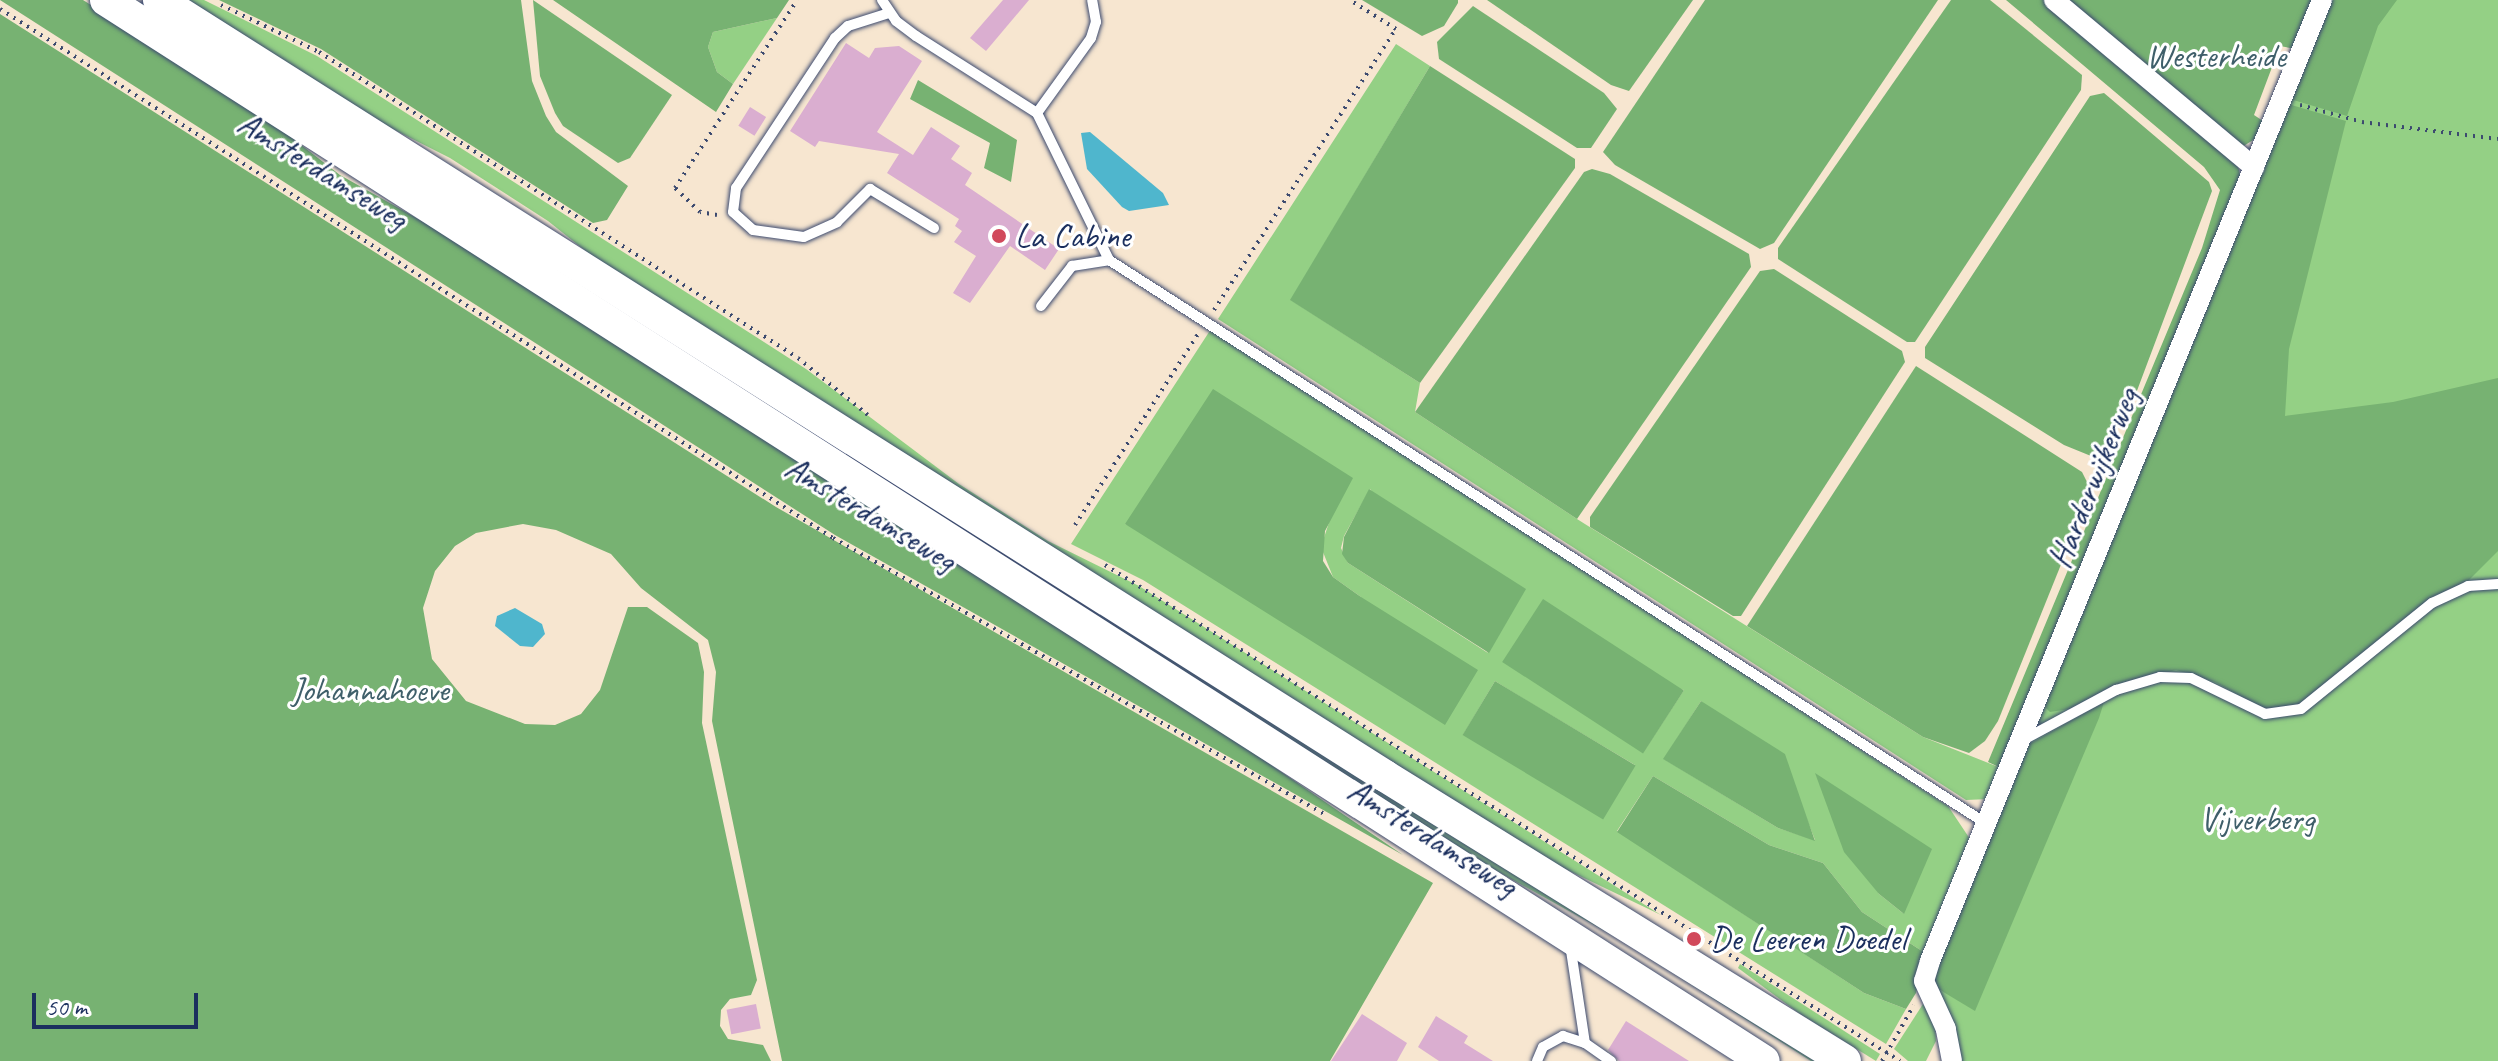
<!DOCTYPE html>
<html>
<head>
<meta charset="utf-8">
<style>
	body { margin:0 }
	#map { position:relative; width:2498px; height:1061px; overflow:hidden; background:#f7e6d0; font-family:Caveat,sans-serif }
	div>[style] { position:absolute }
	.green>* { inset:0; background:#94d085 }
	.forest>* { inset:0; background:#77b272; transform-origin:0 0 }
	.water>* { inset:0; background:#4fb6cd }
	.building>* { inset:0; background:#daaed0; transform-origin:0 0 }
	.path>* { height:4px; margin-top:-2px; transform-origin:0; background:repeating-linear-gradient(90deg,#3c4a6f 0 2px,transparent 0 8px) }
	.roads { filter:drop-shadow(0 0 2px #3c4a6f) drop-shadow(0 0 2px #3c4a6f) }
	.lane>* { height:10px; margin:-5px; padding:0 5px; transform-origin:5px; border-radius:5px; background:#fff }
	.street>* { height:20px; margin:-10px; padding:0 10px; transform-origin:10px; border-radius:10px; background:#fff }
	.primary>* { height:32px; margin:-16px; padding:0 16px; transform-origin:16px; border-radius:16px; background:#fff }
	.dots>* { width:22px; height:22px; translate:-50% -50%; box-sizing:border-box; border:4px solid #fff; border-radius:50% }
	span { translate:-50% -50%; white-space:nowrap; text-align:center; line-height:1.15; -webkit-text-stroke:6px #fff; paint-order:stroke }
	.park-label { font-size:34px; color:#3f5f6a }
	.street-label { font-size:34px; color:#1b2f5e }
	.poi-label { font-size:34px; color:#1b2f5e }
	.left { translate:0 -50%; text-align:left }
	.scale { position:absolute; left:32px; top:993px; width:166px; height:36px; box-sizing:border-box; border:4px solid #1b2f5e; border-top:0; padding-left:10px; font-size:24px; line-height:28px; white-space:nowrap; color:#1b2f5e; -webkit-text-stroke:6px #fff; paint-order:stroke }
</style>
</head>
<body>
<div id="map">
	<div class="green">
		<div style="clip-path:polygon(129px 0,136px 0,1298px 737px,1823px 1061px,1811px 1061px,1621px 940px,1495px 870px)"></div>
		<div style="clip-path:polygon(183px 0,204px 0,317px 56px,806px 369px,959px 484px,1048px 541px,1139px 586px,1661px 915px,1559px 866px,1412px 777px,617px 276px,548px 221px,450px 158px,363px 114px)"></div>
		<div style="clip-path:polygon(2330px 0,2498px 0,2498px 1061px,1959px 1061px,1935px 987px,1944px 992px,1938px 966px)"></div>
		<div style="clip-path:polygon(777px 18px,733px 84px,717px 72px,708px 47px,713px 32px)"></div>
		<div style="clip-path:polygon(1396px 44px,1430px 66px,1291px 300px,1420px 383px,1415px 412px,1577px 519px,1923px 737px,2001px 768px,1989px 799px,1966px 800px,1218px 319px)"></div>
		<div style="clip-path:polygon(evenodd,1211px 329px,1948px 806px,1972px 842px,1925px 953px,1862px 912px,1823px 863px,1769px 845px,1653px 776px,1617px 831px,1864px 993px,1906px 1009px,1886px 1044px,1143px 580px,1071px 544px,1211px 329px,1352px 478px,1334px 507px,1321px 547px,1333px 577px,1361px 597px,1125px 524px,1352px 478px,1211px 329px,1370px 489px,1488px 653px,1348px 563px,1341px 548px,1344px 536px,1370px 489px,1211px 329px,1506px 663px,1684px 690px,1646px 748px,1506px 663px,1211px 329px,1495px 681px,1529px 702px,1635px 765px,1463px 735px,1495px 681px,1211px 329px,1701px 701px,1804px 812px,1815px 840px,1778px 828px,1664px 759px,1701px 701px,1211px 329px,1816px 775px,1904px 914px,1879px 894px,1816px 775px)"></div>
		<div style="clip-path:polygon(1740px 964px,1880px 1054px,1876px 1061px,1800px 1014px,1738px 968px)"></div>
		<div style="clip-path:polygon(1923px 1004px,1935px 1023px,1936px 1041px,1926px 1061px,1908px 1061px,1894px 1049px)"></div>
	</div>
	<div class="forest">
		<div style="clip-path:polygon(0 0,83px 0,252px 107px,340px 175px,459px 242px,1233px 739px,1403px 855px,835px 535px)"></div>
		<div style="clip-path:polygon(219px 0,521px 0,532px 81px,546px 116px,556px 132px,628px 186px,607px 220px,593px 223px,321px 49px)"></div>
		<div style="clip-path:polygon(533px 0,672px 95px,630px 158px,618px 163px,563px 126px,555px 113px,540px 76px)"></div>
		<div style="clip-path:polygon(553px 0,789px 0,777px 18px,713px 32px,708px 47px,717px 72px,733px 84px,716px 112px)"></div>
		<div style="clip-path:polygon(1362px 0,1458px 0,1458px 3px,1444px 26px,1422px 36px)"></div>
		<div style="clip-path:polygon(1487px 0,1693px 0,1629px 91px,1611px 85px)"></div>
		<div style="clip-path:polygon(1705px 0,1938px 0,1774px 243px,1760px 249px,1615px 165px,1603px 152px)"></div>
		<div style="clip-path:polygon(1951px 0,1990px 0,2082px 75px,2081px 90px,1915px 342px,1907px 342px,1778px 259px,1778px 248px)"></div>
		<div style="clip-path:polygon(2006px 0,2045px 0,2237px 161px,2241px 179px,2001px 768px,1988px 762px,2202px 248px,2220px 190px,2204px 167px)"></div>
		<div style="clip-path:polygon(2062px 0,2315px 0,2296px 49px,2280px 46px,2254px 115px,2266px 123px,2258px 137px,2242px 147px)"></div>
		<div style="clip-path:polygon(2329px 0,2397px 0,2378px 26px,2347px 116px,2290px 99px)"></div>
		<div style="clip-path:polygon(1473px 6px,1604px 93px,1617px 109px,1591px 148px,1577px 148px,1439px 59px,1437px 42px)"></div>
		<div style="clip-path:polygon(0 14px,776px 507px,1433px 883px,1330px 1061px,782px 1061px,712px 721px,716px 672px,708px 640px,641px 588px,611px 554px,556px 530px,523px 524px,476px 533px,455px 546px,435px 571px,423px 608px,432px 659px,466px 701px,525px 724px,555px 725px,581px 714px,600px 690px,628px 607px,647px 607px,698px 643px,704px 672px,702px 723px,757px 980px,751px 995px,730px 999px,721px 1010px,720px 1026px,728px 1039px,763px 1045px,771px 1061px,0 1061px)"></div>
		<div style="clip-path:polygon(1430px 66px,1575px 159px,1575px 168px,1420px 383px,1290px 300px)"></div>
		<div style="clip-path:polygon(918px 80px,1017px 140px,1011px 182px,984px 168px,990px 143px,910px 99px)"></div>
		<div style="clip-path:polygon(2104px 93px,2209px 182px,2212px 191px,2126px 420px,2115px 426px,2111px 445px,2091px 456px,2064px 445px,1925px 358px,1925px 347px,2090px 96px)"></div>
		<div style="clip-path:polygon(2288px 104px,2346px 121px,2289px 349px,2285px 416px,2393px 402px,2498px 378px,2498px 551px,2467px 582px,2412px 612px,2331px 684px,2298px 705px,2264px 709px,2215px 682px,2176px 670px,2115px 686px,2076px 708px,2050px 712px,2043px 705px)"></div>
		<div style="clip-path:polygon(1592px 169px,1610px 174px,1749px 254px,1751px 267px,1577px 519px,1415px 412px,1584px 172px)"></div>
		<div style="clip-path:polygon(1774px 269px,1902px 351px,1905px 362px,1741px 616px,1733px 616px,1590px 527px,1590px 517px,1760px 271px)"></div>
		<div style="clip-path:polygon(1916px 366px,2082px 472px,2091px 490px,1998px 721px,1985px 741px,1969px 753px,1923px 737px,1747px 626px)"></div>
		<div style="clip-path:polygon(1213px 389px,1353px 478px,1325px 531px,1323px 561px,1333px 577px,1361px 597px,1478px 670px,1445px 725px,1125px 524px)"></div>
		<div style="clip-path:polygon(1369px 489px,1526px 589px,1489px 653px,1348px 563px,1342px 554px,1344px 537px)"></div>
		<div style="left:1543px;top:599px;width:168px;height:75px;rotate:33deg"></div>
		<div style="left:1495px;top:681px;width:164px;height:63px;rotate:31deg"></div>
		<div style="clip-path:polygon(1701px 701px,1785px 754px,1815px 841px,1778px 828px,1663px 759px)"></div>
		<div style="clip-path:polygon(2104px 702px,2099px 718px,1975px 1011px,1935px 987px,1934px 977px,2028px 745px)"></div>
		<div style="clip-path:polygon(1815px 773px,1932px 849px,1904px 914px,1879px 894px,1844px 852px)"></div>
		<div style="clip-path:polygon(1653px 776px,1769px 845px,1823px 863px,1862px 912px,1925px 953px,1916px 993px,1906px 1009px,1864px 993px,1617px 832px)"></div>
	</div>
	<div class="water">
		<div style="clip-path:polygon(1090px 132px,1163px 193px,1169px 205px,1129px 211px,1122px 207px,1087px 169px,1081px 133px)"></div>
		<div style="clip-path:polygon(515px 608px,542px 624px,545px 634px,533px 647px,520px 646px,495px 626px,497px 616px)"></div>
	</div>
	<div class="building">
		<div style="clip-path:polygon(1003px 0,1029px 0,986px 51px,970px 38px)"></div>
		<div style="clip-path:polygon(846px 43px,869px 58px,875px 48px,899px 46px,922px 61px,877px 132px,913px 155px,931px 127px,960px 146px,951px 159px,972px 173px,965px 185px,1059px 249px,1045px 270px,1010px 246px,970px 303px,953px 293px,976px 256px,954px 242px,962px 231px,955px 226px,959px 219px,887px 173px,899px 154px,819px 141px,815px 147px,790px 131px)"></div>
		<div style="left:750px;top:107px;width:19px;height:22px;rotate:32deg"></div>
		<div style="left:756px;top:1004px;width:25px;height:30px;rotate:79deg"></div>
		<div style="clip-path:polygon(1362px 1014px,1407px 1043px,1397px 1061px,1331px 1061px)"></div>
		<div style="clip-path:polygon(1436px 1016px,1468px 1036px,1464px 1043px,1493px 1061px,1439px 1061px,1418px 1047px)"></div>
		<div style="clip-path:polygon(1626px 1021px,1689px 1061px,1619px 1061px,1608px 1050px)"></div>
	</div>
	<div class="path">
		<div style="left:221px;top:5px;width:109px;rotate:25.6deg"></div>
		<div style="left:319px;top:52px;width:568px;rotate:32.57deg"></div>
		<div style="left:798px;top:358px;width:90px;rotate:39.2deg"></div>
		<div style="left:0;top:9px;width:987px;rotate:32.42deg"></div>
		<div style="left:833px;top:538px;width:563px;rotate:29.34deg"></div>
		<div style="left:2300px;top:105px;width:64px;rotate:15.3deg"></div>
		<div style="left:2362px;top:122px;width:137px;rotate:7.1deg"></div>
		<div style="left:717px;top:215px;width:17px;rotate:-170deg"></div>
		<div style="left:700px;top:212px;width:35px;rotate:-136deg"></div>
		<div style="left:675px;top:188px;width:224px;rotate:-57deg"></div>
		<div style="left:1214px;top:310px;width:335px;rotate:-57.1deg"></div>
		<div style="left:1396px;top:29px;width:54px;rotate:-147.8deg"></div>
		<div style="left:1075px;top:525px;width:227px;rotate:-57.2deg"></div>
		<div style="left:1105px;top:565px;width:937px;rotate:31.96deg"></div>
		<div style="left:1882px;top:1061px;width:64px;rotate:-60.3deg"></div>
	</div>
	<div class="roads">
		<div class="lane">
			<div style="left:882px;top:0;width:25px;rotate:56deg"></div>
			<div style="left:896px;top:21px;width:25px;rotate:37deg"></div>
			<div style="left:916px;top:36px;width:143px;rotate:32.5deg"></div>
			<div style="left:1037px;top:113px;width:164px;rotate:63.9deg"></div>
			<div style="left:889px;top:13px;width:43px;rotate:162.4deg"></div>
			<div style="left:848px;top:26px;width:18px;rotate:137deg"></div>
			<div style="left:835px;top:38px;width:180px;rotate:123.4deg"></div>
			<div style="left:736px;top:188px;width:24px;rotate:97deg"></div>
			<div style="left:733px;top:212px;width:27px;rotate:42deg"></div>
			<div style="left:753px;top:230px;width:51px;rotate:7.8deg"></div>
			<div style="left:804px;top:237px;width:36px;rotate:-24deg"></div>
			<div style="left:837px;top:222px;width:47px;rotate:-45deg"></div>
			<div style="left:870px;top:189px;width:75px;rotate:31.4deg"></div>
			<div style="left:1037px;top:113px;width:92px;rotate:-54.2deg"></div>
			<div style="left:1091px;top:38px;width:17px;rotate:-73deg"></div>
			<div style="left:1096px;top:22px;width:22px;rotate:-100deg"></div>
			<div style="left:1041px;top:306px;width:51px;rotate:-52.2deg"></div>
			<div style="left:1072px;top:266px;width:37px;rotate:-9deg"></div>
			<div style="left:1109px;top:260px;width:1044px;rotate:32.72deg"></div>
			<div style="left:2023px;top:740px;width:106px;rotate:-28.3deg"></div>
			<div style="left:2116px;top:690px;width:46px;rotate:-16.5deg"></div>
			<div style="left:2160px;top:677px;width:31px;rotate:2deg"></div>
			<div style="left:2191px;top:678px;width:82px;rotate:25.9deg"></div>
			<div style="left:2265px;top:714px;width:36px;rotate:-8deg"></div>
			<div style="left:2301px;top:709px;width:169px;rotate:-39deg"></div>
			<div style="left:2432px;top:603px;width:40px;rotate:-25deg"></div>
			<div style="left:2468px;top:586px;width:30px;rotate:-4deg"></div>
			<div style="left:1570px;top:944px;width:100px;rotate:81.4deg"></div>
			<div style="left:1585px;top:1043px;width:32px;rotate:35deg"></div>
			<div style="left:1537px;top:1061px;width:15px;rotate:-67deg"></div>
			<div style="left:1543px;top:1047px;width:23px;rotate:-29deg"></div>
			<div style="left:1563px;top:1036px;width:23px;rotate:18deg"></div>
		</div>
		<div class="street">
			<div style="left:2054px;top:0;width:261px;rotate:39.9deg"></div>
			<div style="left:1952px;top:1061px;width:33px;rotate:-101deg"></div>
			<div style="left:1946px;top:1029px;width:53px;rotate:-114.6deg"></div>
			<div style="left:1924px;top:981px;width:21px;rotate:-73deg"></div>
			<div style="left:1930px;top:961px;width:1038px;rotate:-67.81deg"></div>
		</div>
		<div class="primary">
			<div style="left:106px;top:0;width:1968px;rotate:32.62deg"></div>
			<div style="left:159px;top:0;width:1451px;rotate:32.33deg"></div>
			<div style="left:1385px;top:776px;width:541px;rotate:31.78deg"></div>
		</div>
	</div>
	<div class="dots">
		<div style="left:999px;top:236px;background:#d1495b"></div>
		<div style="left:1694px;top:939px;background:#d1495b"></div>
	</div>
	<div class="park-label">
		<span style="left:2216px;top:56px">Westerheide</span>
		<span style="left:370px;top:690px">Johannahoeve</span>
		<span style="left:2257px;top:819px">Vijverberg</span>
	</div>
	<div class="street-label">
		<span style="left:323px;top:170px;rotate:32deg">Amsterdamseweg</span>
		<span style="left:2093px;top:478px;rotate:-68deg">Harderwijkerweg</span>
		<span style="left:871px;top:513px;rotate:31deg">Amsterdamseweg</span>
		<span style="left:1433px;top:837px;rotate:32deg">Amsterdamseweg</span>
	</div>
	<div class="poi-label">
		<span class="left" style="left:1015px;top:236px">La Cabine</span>
		<span class="left" style="left:1710px;top:939px">De Leeren Doedel</span>
	</div>
	<div class="scale">50 m</div>
</div>
</body>
</html>
